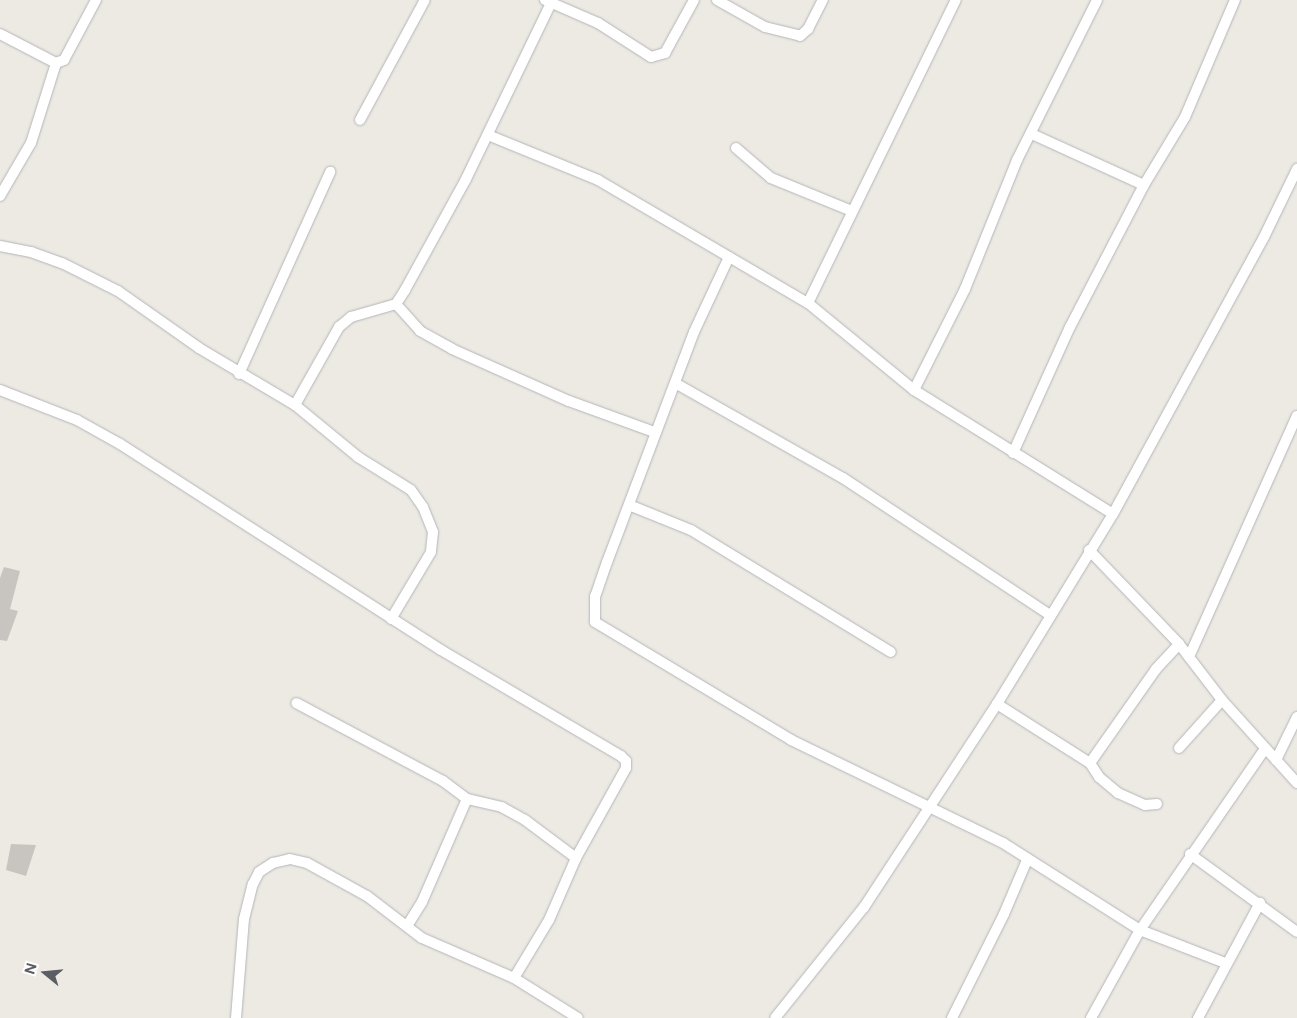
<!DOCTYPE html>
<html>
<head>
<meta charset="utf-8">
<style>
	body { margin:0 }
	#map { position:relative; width:1297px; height:1018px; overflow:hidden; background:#edeae3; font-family:"Public Sans",sans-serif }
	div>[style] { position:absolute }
	.building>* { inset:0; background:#c8c5c0 }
	.roads { filter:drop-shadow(0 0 1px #b3b5b9) drop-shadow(0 0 1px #b3b5b9) }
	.minor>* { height:10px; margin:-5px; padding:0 5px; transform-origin:5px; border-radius:5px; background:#fff }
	span { translate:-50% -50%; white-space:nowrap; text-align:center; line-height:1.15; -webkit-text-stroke:4.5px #fff; paint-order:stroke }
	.north { position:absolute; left:20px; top:948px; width:50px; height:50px; -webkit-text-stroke:4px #fff; paint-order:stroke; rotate:287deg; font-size:14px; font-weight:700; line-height:20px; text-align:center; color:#5b5e62 }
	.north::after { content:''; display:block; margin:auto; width:18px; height:22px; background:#5b5e62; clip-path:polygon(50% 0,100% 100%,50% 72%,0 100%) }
</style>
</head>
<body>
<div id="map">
	<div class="building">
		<div style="clip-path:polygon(4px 567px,20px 571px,10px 609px,18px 611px,7px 641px,0 640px,0 578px)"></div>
		<div style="clip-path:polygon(11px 844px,36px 845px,26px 876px,6px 870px)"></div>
	</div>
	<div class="roads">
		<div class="minor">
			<div style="left:545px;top:0;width:58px;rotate:23.5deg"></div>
			<div style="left:598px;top:23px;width:63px;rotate:32.7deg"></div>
			<div style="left:651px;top:57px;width:15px;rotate:-16deg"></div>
			<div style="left:665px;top:53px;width:60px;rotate:-61.3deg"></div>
			<div style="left:717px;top:0;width:55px;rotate:29.4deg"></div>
			<div style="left:765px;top:27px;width:36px;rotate:14deg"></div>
			<div style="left:800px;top:36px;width:11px;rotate:-41deg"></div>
			<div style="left:808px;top:29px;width:33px;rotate:-63deg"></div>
			<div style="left:0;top:34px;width:63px;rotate:27.4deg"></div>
			<div style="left:56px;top:63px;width:9px;rotate:-21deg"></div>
			<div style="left:64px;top:60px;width:68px;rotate:-61.9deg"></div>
			<div style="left:360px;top:120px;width:136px;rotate:-61.6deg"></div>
			<div style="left:1032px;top:134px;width:123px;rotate:24.5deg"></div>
			<div style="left:488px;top:135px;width:119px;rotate:22.2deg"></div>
			<div style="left:598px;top:180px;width:243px;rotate:30.4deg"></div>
			<div style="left:808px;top:303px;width:137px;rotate:39.4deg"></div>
			<div style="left:914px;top:390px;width:234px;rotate:31.9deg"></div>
			<div style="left:1113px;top:514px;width:223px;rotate:121.4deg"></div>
			<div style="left:997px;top:704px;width:243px;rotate:123.2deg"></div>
			<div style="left:864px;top:907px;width:142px;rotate:128.7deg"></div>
			<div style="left:736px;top:148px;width:46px;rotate:40.6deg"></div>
			<div style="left:771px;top:178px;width:87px;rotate:22.2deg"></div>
			<div style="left:0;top:196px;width:61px;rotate:-59.7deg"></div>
			<div style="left:31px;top:143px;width:84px;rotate:-72.6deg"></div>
			<div style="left:0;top:246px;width:32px;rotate:11deg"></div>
			<div style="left:31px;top:252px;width:33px;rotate:20deg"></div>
			<div style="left:62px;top:263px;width:63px;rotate:26.6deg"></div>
			<div style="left:118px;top:291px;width:99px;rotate:35.1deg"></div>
			<div style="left:199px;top:348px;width:112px;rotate:30.7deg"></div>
			<div style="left:295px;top:405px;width:82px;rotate:39.5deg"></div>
			<div style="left:358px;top:457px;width:62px;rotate:31.9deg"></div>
			<div style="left:411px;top:490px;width:21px;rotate:55deg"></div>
			<div style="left:423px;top:507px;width:27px;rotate:68deg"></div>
			<div style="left:433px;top:532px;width:20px;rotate:96deg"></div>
			<div style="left:431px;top:552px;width:78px;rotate:120.8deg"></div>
			<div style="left:729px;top:257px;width:83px;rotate:115deg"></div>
			<div style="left:694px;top:332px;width:246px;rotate:110.7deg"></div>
			<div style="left:607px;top:562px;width:36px;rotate:109deg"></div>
			<div style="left:595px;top:596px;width:26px;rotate:90deg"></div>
			<div style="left:595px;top:622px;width:229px;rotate:31deg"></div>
			<div style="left:791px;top:740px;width:236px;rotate:25.9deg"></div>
			<div style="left:1003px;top:843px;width:162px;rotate:32.4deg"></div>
			<div style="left:1140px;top:930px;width:91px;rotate:21.2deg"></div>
			<div style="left:808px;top:303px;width:337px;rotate:-64deg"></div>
			<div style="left:396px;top:304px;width:36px;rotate:48deg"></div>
			<div style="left:420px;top:331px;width:37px;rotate:29deg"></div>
			<div style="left:452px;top:349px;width:128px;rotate:24deg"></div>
			<div style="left:569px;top:401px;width:90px;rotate:20deg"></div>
			<div style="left:239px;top:374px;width:222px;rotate:-65.7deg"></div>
			<div style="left:675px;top:383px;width:193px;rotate:29.5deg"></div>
			<div style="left:843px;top:478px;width:248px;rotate:33.5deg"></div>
			<div style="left:0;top:390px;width:83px;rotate:21.3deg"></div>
			<div style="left:77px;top:420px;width:49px;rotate:29.2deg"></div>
			<div style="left:120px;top:444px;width:381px;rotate:32.7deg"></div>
			<div style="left:441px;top:650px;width:209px;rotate:30.5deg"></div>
			<div style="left:621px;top:756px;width:7px;rotate:45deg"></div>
			<div style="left:626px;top:761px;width:7px;rotate:90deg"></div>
			<div style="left:626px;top:768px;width:103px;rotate:119.1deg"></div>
			<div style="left:576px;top:858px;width:64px;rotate:-143.3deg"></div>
			<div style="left:525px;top:820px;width:26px;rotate:-151deg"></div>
			<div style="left:502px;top:807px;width:36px;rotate:-167deg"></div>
			<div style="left:467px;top:799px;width:30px;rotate:-143deg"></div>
			<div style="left:443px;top:781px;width:166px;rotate:-152deg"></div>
			<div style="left:914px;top:390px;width:113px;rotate:-63.2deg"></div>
			<div style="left:965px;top:289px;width:139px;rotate:-68deg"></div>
			<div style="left:1017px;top:160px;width:179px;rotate:-63.4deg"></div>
			<div style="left:295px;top:405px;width:90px;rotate:-60.6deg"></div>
			<div style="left:339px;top:327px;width:16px;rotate:-40deg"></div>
			<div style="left:351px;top:317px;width:47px;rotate:-16.1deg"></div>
			<div style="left:396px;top:304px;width:17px;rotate:-57deg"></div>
			<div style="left:405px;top:290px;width:127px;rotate:-61.2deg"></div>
			<div style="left:466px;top:179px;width:195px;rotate:-64.2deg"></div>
			<div style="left:1013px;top:453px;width:138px;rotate:-65.7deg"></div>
			<div style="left:1070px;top:327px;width:160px;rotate:-62.5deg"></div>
			<div style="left:1144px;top:185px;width:79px;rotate:-58.9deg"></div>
			<div style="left:1185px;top:117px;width:127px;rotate:-66.9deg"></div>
			<div style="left:629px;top:505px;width:67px;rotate:22deg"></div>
			<div style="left:691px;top:530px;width:234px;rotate:31.4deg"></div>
			<div style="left:1113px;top:514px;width:315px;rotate:-61.4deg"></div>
			<div style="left:1264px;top:237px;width:76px;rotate:-64.1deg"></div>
			<div style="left:1089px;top:550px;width:130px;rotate:46.2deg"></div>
			<div style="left:1179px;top:644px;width:71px;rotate:52.5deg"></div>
			<div style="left:1222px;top:700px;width:112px;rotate:47.9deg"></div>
			<div style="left:1189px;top:657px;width:264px;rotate:-65.9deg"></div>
			<div style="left:997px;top:704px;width:110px;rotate:32.4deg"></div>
			<div style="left:1090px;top:763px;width:17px;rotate:57deg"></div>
			<div style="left:1099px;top:777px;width:25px;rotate:40deg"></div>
			<div style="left:1118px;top:793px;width:30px;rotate:24deg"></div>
			<div style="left:1145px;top:805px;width:12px;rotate:-5deg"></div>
			<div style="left:1179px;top:748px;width:64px;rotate:-48.1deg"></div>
			<div style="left:1276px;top:760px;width:48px;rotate:-64deg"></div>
			<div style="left:1090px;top:763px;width:115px;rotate:-54.9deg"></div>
			<div style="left:1156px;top:669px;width:34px;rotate:-47deg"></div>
			<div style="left:1190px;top:854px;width:132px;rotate:36.1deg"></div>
			<div style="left:407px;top:926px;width:28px;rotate:-58deg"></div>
			<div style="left:422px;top:902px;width:112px;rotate:-66.4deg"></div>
			<div style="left:514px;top:978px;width:68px;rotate:-58.9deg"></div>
			<div style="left:549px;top:920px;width:68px;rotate:-66.5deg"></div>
			<div style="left:236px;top:1018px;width:99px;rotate:-85.4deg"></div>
			<div style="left:244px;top:919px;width:36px;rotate:-76deg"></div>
			<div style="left:253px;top:884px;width:13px;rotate:-63deg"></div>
			<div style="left:259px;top:872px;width:17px;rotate:-33deg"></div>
			<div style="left:273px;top:863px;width:17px;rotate:-13deg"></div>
			<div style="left:290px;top:859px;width:17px;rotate:13deg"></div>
			<div style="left:307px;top:863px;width:68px;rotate:28.8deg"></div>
			<div style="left:367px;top:896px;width:69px;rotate:37.4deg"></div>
			<div style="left:422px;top:938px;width:100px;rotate:23.5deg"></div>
			<div style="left:514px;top:978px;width:75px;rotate:32deg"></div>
			<div style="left:952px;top:1018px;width:116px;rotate:-63.4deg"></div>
			<div style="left:1004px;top:914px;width:59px;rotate:-66.9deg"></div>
			<div style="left:1091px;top:1018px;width:101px;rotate:-60.9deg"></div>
			<div style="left:1140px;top:930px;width:220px;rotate:-55.4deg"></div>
			<div style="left:1198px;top:1018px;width:131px;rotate:-61.7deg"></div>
		</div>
	</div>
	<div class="north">N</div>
</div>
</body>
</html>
